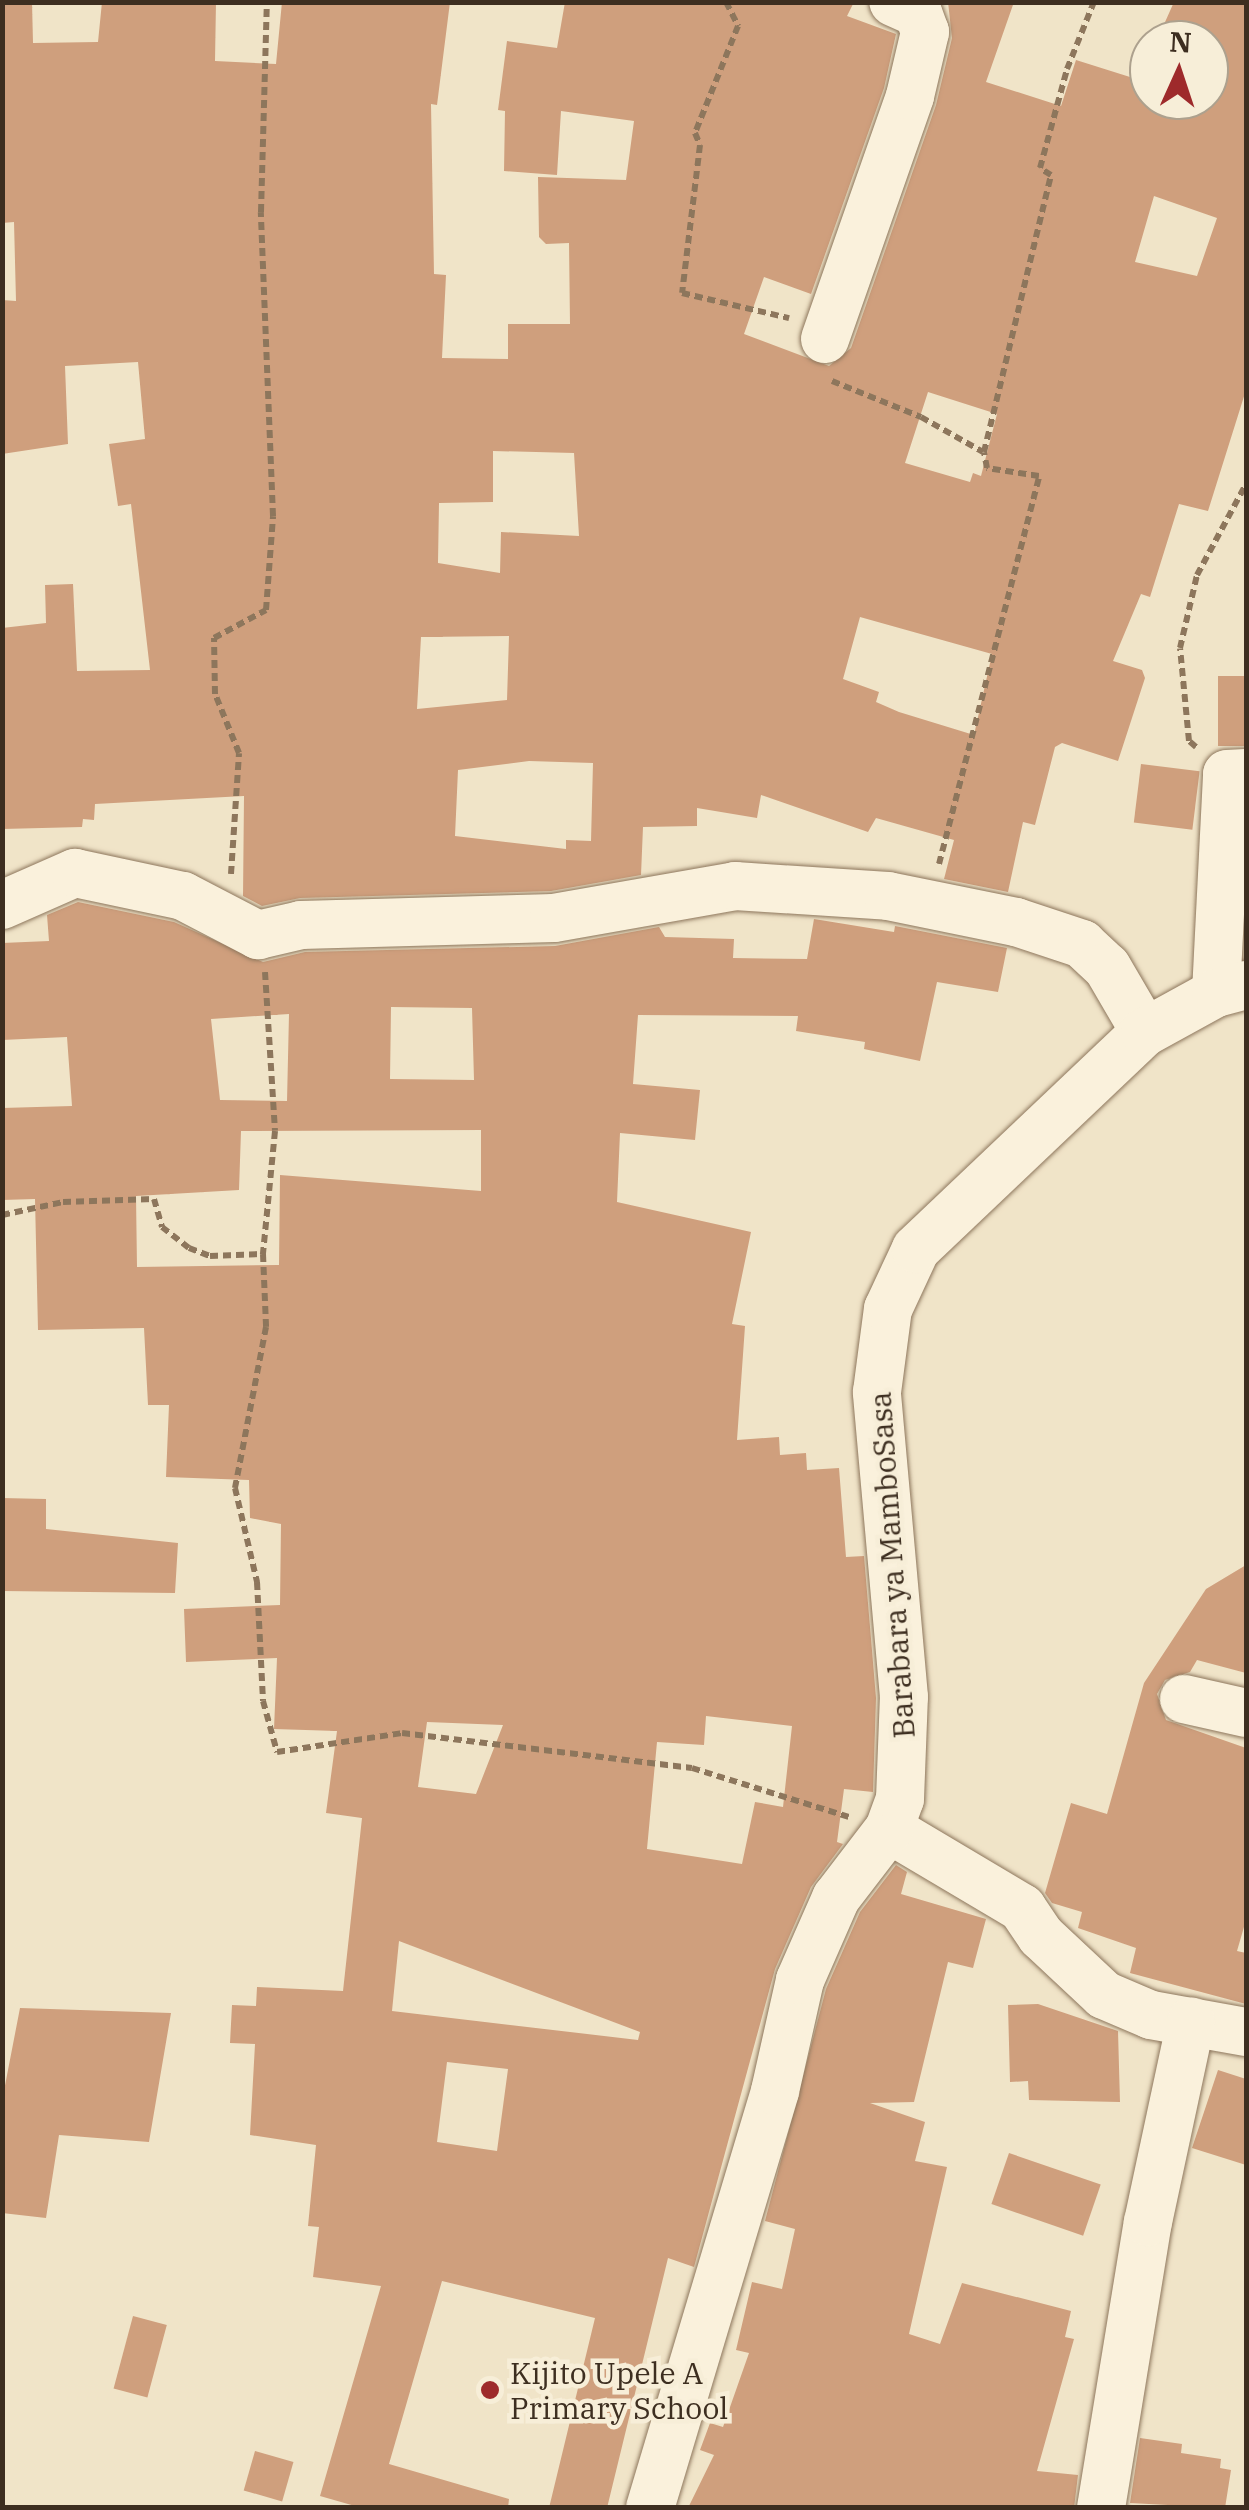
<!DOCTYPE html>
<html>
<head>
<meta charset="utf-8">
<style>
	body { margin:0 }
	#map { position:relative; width:1249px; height:2510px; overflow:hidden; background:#f0e4c8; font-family:"IBM Plex Serif",serif }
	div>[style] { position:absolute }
	.building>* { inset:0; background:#cf9f7d; transform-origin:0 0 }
	.path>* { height:6px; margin-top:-3px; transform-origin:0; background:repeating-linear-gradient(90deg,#8d765c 0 8px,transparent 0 13px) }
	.roads { filter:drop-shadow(0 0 2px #8d765c) drop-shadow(0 0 2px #8d765c) }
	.minor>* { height:48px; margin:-24px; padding:0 24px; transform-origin:24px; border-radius:24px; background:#faf1dc }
	.dots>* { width:28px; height:28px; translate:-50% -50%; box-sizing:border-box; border:5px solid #f7eed8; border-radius:50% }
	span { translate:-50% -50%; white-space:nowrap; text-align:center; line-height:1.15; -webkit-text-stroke:9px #f7eed8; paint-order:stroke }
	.street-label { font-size:30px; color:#3d2e20 }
	.poi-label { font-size:30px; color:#3d2e20 }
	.left { translate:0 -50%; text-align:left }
	.frame { position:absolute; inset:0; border:5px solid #3d2e20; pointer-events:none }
	.north { position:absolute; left:1129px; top:20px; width:100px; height:100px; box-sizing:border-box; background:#f7eed8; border:2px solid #ada18e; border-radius:50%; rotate:3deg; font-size:28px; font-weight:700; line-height:40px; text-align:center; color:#3d2e20 }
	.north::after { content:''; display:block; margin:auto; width:35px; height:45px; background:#9e2a2b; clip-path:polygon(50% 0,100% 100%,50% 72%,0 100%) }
</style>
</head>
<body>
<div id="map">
	<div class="building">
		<div style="clip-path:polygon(evenodd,2px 2px,32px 2px,33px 43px,98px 42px,102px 2px,216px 2px,215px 61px,276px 64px,282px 2px,450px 2px,437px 105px,431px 104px,434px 274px,446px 275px,442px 358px,508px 359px,508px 324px,570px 324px,569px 243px,546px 244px,539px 237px,538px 177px,626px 180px,634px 121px,561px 111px,557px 175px,504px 171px,505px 111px,498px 110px,507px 41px,557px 48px,565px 2px,854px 2px,847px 16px,896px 34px,884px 88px,811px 294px,764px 277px,744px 334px,829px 366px,851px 348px,936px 105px,952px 38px,948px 2px,1014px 2px,986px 82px,1061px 106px,1076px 60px,1149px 83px,1149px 100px,1209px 100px,1209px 40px,1157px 40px,1174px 2px,1246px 2px,1246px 390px,1208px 511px,1179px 504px,1150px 597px,1141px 594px,1113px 661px,1142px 670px,1145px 678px,1118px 761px,1062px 743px,1055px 747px,1035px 825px,1023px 822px,1008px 892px,944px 879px,954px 840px,876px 818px,868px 832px,761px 795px,757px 818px,697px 808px,697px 826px,643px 827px,641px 875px,551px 891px,300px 898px,262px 906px,243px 896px,244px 796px,95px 804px,94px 820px,83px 819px,82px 827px,2px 829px,2px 628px,46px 623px,45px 585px,73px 584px,77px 671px,150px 670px,131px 504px,118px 506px,109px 444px,145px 439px,138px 362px,65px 366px,68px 444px,2px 454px,2px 300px,16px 301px,14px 222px,2px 223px,2px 2px,1154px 196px,1217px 218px,1197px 276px,1135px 262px,1154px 196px,2px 2px,928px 392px,997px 414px,981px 476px,973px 473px,970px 482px,905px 463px,928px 392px,2px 2px,493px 451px,574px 453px,579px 536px,501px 532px,500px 573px,438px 563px,439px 503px,493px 502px,493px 451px,2px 2px,860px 617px,992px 654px,974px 735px,899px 712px,876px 702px,879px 692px,843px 679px,860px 617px,2px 2px,509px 636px,507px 700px,417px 709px,421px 637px,509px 636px,2px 2px,529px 761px,593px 763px,591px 841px,566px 840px,566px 849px,455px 836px,458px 770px,529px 761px)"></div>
		<div style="left:1246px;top:676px;width:70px;height:28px;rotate:90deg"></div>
		<div style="left:1141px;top:764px;width:59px;height:59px;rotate:7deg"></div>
		<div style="clip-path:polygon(evenodd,78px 902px,174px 922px,263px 962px,305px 952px,555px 946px,659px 927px,665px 937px,734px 939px,733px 958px,807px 959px,814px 919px,894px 932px,895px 926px,1007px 948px,998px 992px,937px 982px,920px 1061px,864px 1049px,865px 1042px,796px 1031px,798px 1016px,638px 1015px,633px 1084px,700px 1090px,695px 1140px,620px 1133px,617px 1202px,751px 1232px,732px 1324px,745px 1326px,737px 1440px,779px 1437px,780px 1455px,806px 1453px,807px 1470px,839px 1468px,846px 1557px,864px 1556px,876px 1698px,873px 1792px,844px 1789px,837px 1842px,843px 1844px,811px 1887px,775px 1969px,694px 2267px,668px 2258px,607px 2508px,549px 2508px,595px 2318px,442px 2281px,389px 2464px,509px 2499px,508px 2508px,362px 2508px,320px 2496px,381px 2286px,313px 2277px,319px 2227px,308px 2226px,316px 2145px,250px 2135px,255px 2044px,230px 2043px,232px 2005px,256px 2006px,257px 1987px,343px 1991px,362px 1818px,326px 1813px,337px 1731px,274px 1729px,277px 1658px,186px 1662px,184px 1609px,280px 1605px,281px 1524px,250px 1518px,249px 1480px,166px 1477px,169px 1405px,148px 1405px,144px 1328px,38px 1330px,35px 1199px,2px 1200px,2px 1108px,72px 1106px,67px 1037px,2px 1040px,2px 943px,49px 941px,47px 915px,78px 902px,391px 1007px,472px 1008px,474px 1080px,390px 1079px,391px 1007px,78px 902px,289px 1014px,287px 1101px,220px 1100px,211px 1019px,289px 1014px,78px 902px,481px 1130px,481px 1191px,280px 1175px,279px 1265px,137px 1267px,136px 1196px,239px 1190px,241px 1131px,481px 1130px,78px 902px,706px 1716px,792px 1726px,783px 1807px,755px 1802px,742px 1864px,647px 1849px,657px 1742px,704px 1745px,706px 1716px,78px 902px,427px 1722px,503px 1725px,476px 1794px,418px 1787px,427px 1722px,78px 902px,399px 1941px,640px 2032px,638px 2040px,392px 2011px,399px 1941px,78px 902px,447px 2062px,508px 2069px,497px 2151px,437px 2142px,447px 2062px)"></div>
		<div style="clip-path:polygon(2px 1498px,46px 1499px,46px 1529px,178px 1543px,175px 1593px,2px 1591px)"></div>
		<div style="clip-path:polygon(1246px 1565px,1246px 1673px,1197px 1660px,1190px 1672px,1165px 1680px,1157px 1694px,1166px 1720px,1246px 1748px,1246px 1920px,1237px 1951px,1246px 1953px,1246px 2004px,1130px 1973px,1136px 1948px,1078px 1928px,1082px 1912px,1052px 1903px,1045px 1893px,1071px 1803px,1107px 1814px,1144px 1683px,1206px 1589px)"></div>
		<div style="clip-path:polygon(896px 1865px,907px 1872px,901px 1894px,986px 1919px,973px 1968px,948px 1962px,914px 2102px,870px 2103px,925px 2122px,915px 2161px,947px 2167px,909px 2334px,940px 2344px,962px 2283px,1071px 2311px,1065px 2337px,1074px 2339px,1037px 2471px,1078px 2475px,1074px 2508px,688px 2508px,714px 2455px,700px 2450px,710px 2423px,723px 2427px,749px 2353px,736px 2350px,752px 2282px,782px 2289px,795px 2229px,765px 2221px,826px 1989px,860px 1912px)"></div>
		<div style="clip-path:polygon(1038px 2004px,1118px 2031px,1120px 2102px,1029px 2100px,1028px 2081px,1010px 2082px,1008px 2005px)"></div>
		<div style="clip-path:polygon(20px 2008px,171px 2013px,149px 2142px,59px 2135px,46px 2218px,2px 2213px,2px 2101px)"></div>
		<div style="clip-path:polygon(1218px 2070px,1246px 2079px,1246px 2165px,1192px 2148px)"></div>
		<div style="left:1009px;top:2153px;width:97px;height:54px;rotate:19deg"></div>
		<div style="left:133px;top:2316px;width:35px;height:75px;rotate:15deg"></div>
		<div style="clip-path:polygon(1140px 2438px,1182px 2444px,1181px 2453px,1221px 2459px,1220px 2468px,1231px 2470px,1225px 2508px,1130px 2503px)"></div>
		<div style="left:255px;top:2451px;width:40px;height:41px;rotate:16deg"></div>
	</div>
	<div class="path">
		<div style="left:726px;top:2px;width:27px;rotate:63deg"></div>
		<div style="left:738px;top:26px;width:115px;rotate:111.9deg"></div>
		<div style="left:695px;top:133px;width:13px;rotate:67deg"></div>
		<div style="left:700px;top:145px;width:149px;rotate:96.9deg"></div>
		<div style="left:682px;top:293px;width:110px;rotate:13.2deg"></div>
		<div style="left:832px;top:381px;width:96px;rotate:22deg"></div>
		<div style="left:921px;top:417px;width:71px;rotate:29.4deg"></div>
		<div style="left:1196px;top:747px;width:9px;rotate:-139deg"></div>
		<div style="left:1189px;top:741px;width:93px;rotate:-95.5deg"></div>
		<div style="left:1180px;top:648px;width:75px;rotate:-76.9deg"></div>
		<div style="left:1197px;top:575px;width:103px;rotate:-61.7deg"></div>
		<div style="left:939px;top:864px;width:401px;rotate:-75.5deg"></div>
		<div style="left:1039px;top:476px;width:53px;rotate:-171.3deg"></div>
		<div style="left:987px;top:468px;width:16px;rotate:-101deg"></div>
		<div style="left:984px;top:452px;width:285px;rotate:-76.4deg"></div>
		<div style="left:1051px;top:175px;width:13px;rotate:-148deg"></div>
		<div style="left:1040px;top:168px;width:103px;rotate:-74.7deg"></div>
		<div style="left:1067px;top:69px;width:72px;rotate:-68.1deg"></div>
		<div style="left:231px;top:874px;width:121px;rotate:-86.2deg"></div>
		<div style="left:239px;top:753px;width:64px;rotate:-112.1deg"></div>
		<div style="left:215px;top:694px;width:56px;rotate:-91deg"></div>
		<div style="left:214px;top:638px;width:59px;rotate:-28.3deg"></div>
		<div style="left:266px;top:610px;width:94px;rotate:-85.7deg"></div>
		<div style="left:273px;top:516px;width:304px;rotate:-92.3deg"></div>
		<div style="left:261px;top:212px;width:210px;rotate:-88.4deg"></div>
		<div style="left:265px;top:972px;width:159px;rotate:86.4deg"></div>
		<div style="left:275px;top:1131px;width:124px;rotate:95.6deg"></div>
		<div style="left:263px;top:1254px;width:73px;rotate:87.6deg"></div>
		<div style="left:266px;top:1327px;width:164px;rotate:100.9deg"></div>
		<div style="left:235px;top:1488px;width:97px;rotate:76.8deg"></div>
		<div style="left:257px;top:1582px;width:119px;rotate:87.1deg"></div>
		<div style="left:263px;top:1701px;width:53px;rotate:74.6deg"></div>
		<div style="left:277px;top:1752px;width:126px;rotate:-8.6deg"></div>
		<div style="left:402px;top:1733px;width:292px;rotate:6.9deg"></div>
		<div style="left:692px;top:1768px;width:164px;rotate:17.3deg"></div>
		<div style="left:2px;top:1215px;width:62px;rotate:-12deg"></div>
		<div style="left:63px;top:1202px;width:91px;rotate:-1.9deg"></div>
		<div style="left:154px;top:1199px;width:29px;rotate:74deg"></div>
		<div style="left:162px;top:1227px;width:34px;rotate:38deg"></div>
		<div style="left:189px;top:1248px;width:22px;rotate:21deg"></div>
		<div style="left:210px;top:1256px;width:53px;rotate:-2.2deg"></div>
	</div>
	<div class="roads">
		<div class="minor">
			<div style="left:825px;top:339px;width:257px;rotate:-70.7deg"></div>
			<div style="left:910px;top:96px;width:66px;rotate:-76.8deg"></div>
			<div style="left:925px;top:32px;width:20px;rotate:-110deg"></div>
			<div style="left:918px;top:13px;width:27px;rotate:-156deg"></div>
			<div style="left:2px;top:905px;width:80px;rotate:-23.7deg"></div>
			<div style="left:75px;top:873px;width:110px;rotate:12deg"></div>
			<div style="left:183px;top:896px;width:85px;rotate:27.5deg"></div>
			<div style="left:258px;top:935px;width:44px;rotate:-13.1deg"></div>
			<div style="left:301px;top:925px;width:253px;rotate:-1.6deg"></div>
			<div style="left:554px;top:918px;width:184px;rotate:-10deg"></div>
			<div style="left:735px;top:886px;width:153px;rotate:3.7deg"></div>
			<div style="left:888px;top:896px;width:131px;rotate:11.5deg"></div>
			<div style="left:1016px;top:922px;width:70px;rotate:18.4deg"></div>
			<div style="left:1082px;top:944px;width:34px;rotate:43deg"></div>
			<div style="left:1107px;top:967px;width:75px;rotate:59.7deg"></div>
			<div style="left:1216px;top:993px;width:219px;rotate:-87.1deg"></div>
			<div style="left:1227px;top:774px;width:19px;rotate:-3deg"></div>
			<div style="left:1184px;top:1699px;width:64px;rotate:12.7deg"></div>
			<div style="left:889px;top:1829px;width:155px;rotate:30.7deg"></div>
			<div style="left:1022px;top:1908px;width:34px;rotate:56deg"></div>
			<div style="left:1041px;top:1936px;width:86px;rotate:43.1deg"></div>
			<div style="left:1104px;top:1995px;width:51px;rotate:23.1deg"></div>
			<div style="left:1151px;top:2015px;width:97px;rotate:10.1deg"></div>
			<div style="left:650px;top:2508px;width:435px;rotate:-73.3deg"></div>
			<div style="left:775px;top:2091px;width:114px;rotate:-77.3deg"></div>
			<div style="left:800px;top:1980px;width:90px;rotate:-66.3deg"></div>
			<div style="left:836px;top:1898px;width:87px;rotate:-52.5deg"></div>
			<div style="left:889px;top:1829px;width:32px;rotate:-70deg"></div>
			<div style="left:900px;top:1799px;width:102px;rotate:-87.8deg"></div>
			<div style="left:904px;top:1697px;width:306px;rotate:-95.1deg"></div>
			<div style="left:877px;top:1392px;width:84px;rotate:-82.5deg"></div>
			<div style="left:888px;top:1309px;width:66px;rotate:-65deg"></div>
			<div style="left:916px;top:1249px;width:315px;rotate:-43.5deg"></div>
			<div style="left:1145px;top:1032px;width:81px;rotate:-28.8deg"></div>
			<div style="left:1216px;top:993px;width:31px;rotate:-15deg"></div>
			<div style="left:1101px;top:2508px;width:290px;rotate:-80.7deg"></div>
			<div style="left:1148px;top:2222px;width:205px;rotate:-77.9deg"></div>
		</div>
	</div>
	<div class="dots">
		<div style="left:490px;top:2390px;background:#9e2a2b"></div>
	</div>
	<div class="street-label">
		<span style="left:892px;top:1565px;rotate:-94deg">Barabara ya MamboSasa</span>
	</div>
	<div class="poi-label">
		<span class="left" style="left:510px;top:2390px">Kijito Upele A<br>Primary School</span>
	</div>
	<div class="frame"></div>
	<div class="north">N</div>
</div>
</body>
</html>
